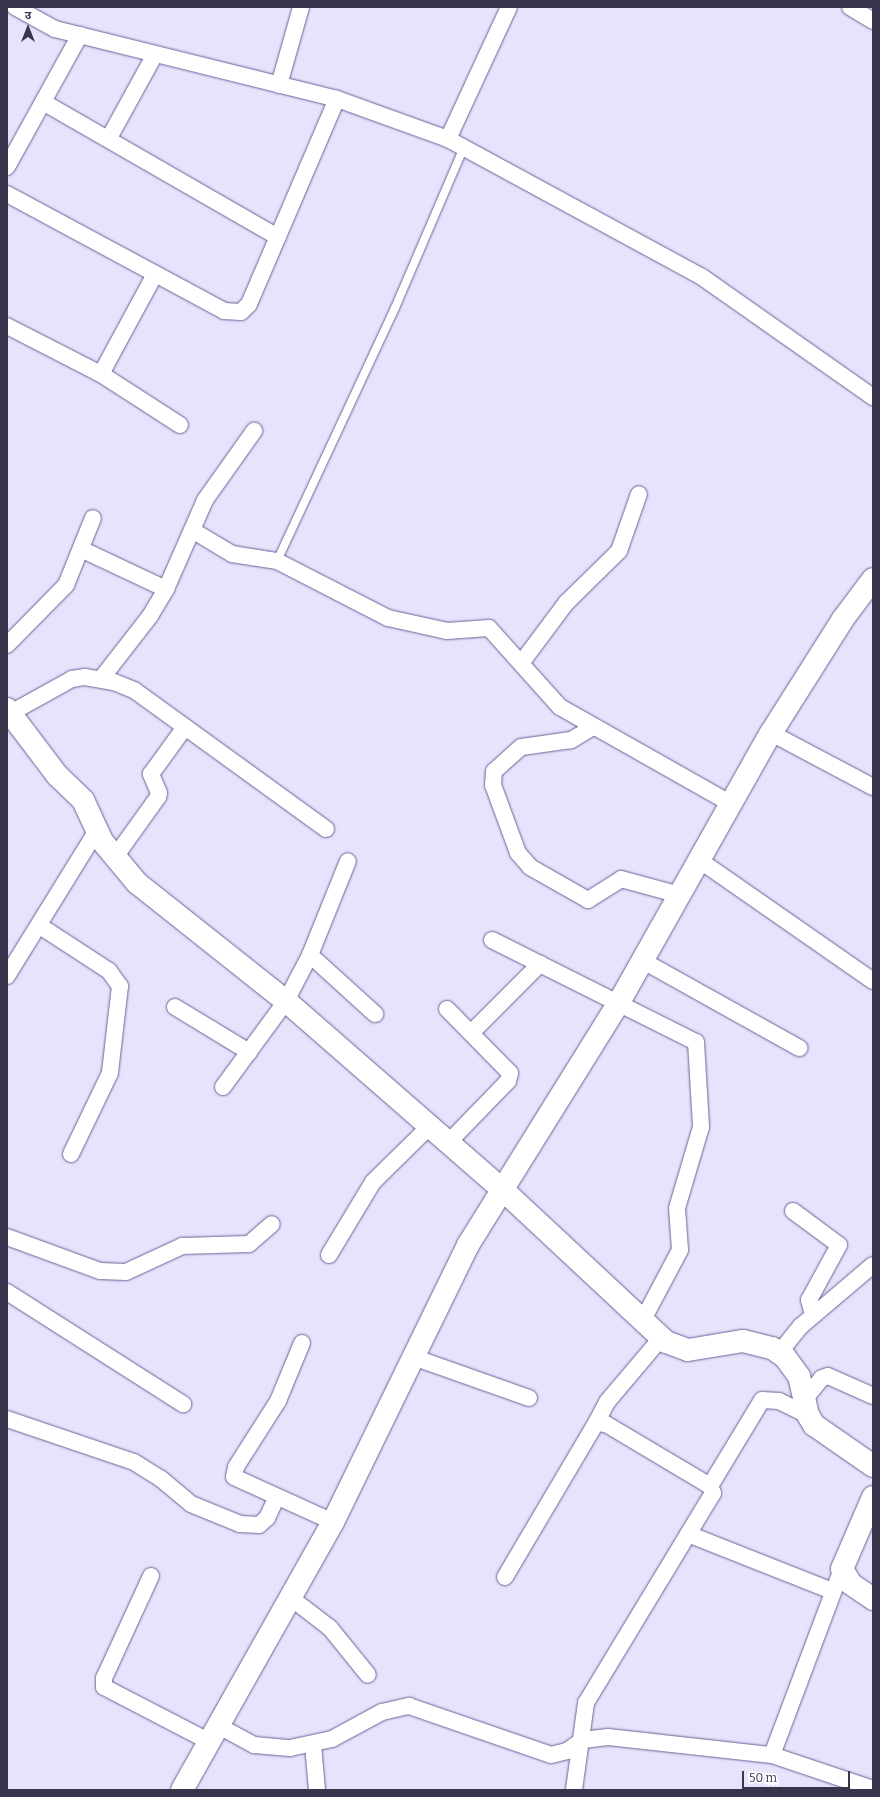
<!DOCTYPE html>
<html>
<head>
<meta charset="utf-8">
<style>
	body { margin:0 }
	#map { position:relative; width:880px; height:1797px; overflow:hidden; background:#e6e3fc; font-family:Bitter,"Noto Sans Devanagari",serif }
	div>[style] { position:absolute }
	.roads { filter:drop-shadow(0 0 1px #6a6297) drop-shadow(0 0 1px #6a6297) }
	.lane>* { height:8px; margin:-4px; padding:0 4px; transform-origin:4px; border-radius:4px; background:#fff }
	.street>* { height:16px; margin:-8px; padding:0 8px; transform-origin:8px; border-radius:8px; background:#fff }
	.secondary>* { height:22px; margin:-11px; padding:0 11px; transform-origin:11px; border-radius:11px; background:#fff }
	span { translate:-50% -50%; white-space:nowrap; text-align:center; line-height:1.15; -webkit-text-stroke:4px #fff; paint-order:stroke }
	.frame { position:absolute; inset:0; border:8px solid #37344c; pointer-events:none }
	.north { position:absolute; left:8px; top:8px; width:40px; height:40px; -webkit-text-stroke:3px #fff; paint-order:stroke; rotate:0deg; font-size:11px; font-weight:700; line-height:16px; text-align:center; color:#37344c }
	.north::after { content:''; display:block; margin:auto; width:14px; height:18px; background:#37344c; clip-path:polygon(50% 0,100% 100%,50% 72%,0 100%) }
	.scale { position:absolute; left:742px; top:1771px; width:108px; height:18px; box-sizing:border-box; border:2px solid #37344c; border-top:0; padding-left:5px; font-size:12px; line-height:14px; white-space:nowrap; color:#37344c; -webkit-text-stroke:3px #fff; paint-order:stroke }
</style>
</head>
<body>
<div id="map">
	<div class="roads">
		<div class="lane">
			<div style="left:277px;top:561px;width:279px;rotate:-65deg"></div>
			<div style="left:395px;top:308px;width:175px;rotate:-66.8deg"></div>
		</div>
		<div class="street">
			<div style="left:15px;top:7px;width:46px;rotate:28.8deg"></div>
			<div style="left:55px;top:29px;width:291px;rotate:13.9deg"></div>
			<div style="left:337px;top:99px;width:118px;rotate:19.8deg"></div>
			<div style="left:448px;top:139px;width:289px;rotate:28.5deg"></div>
			<div style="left:702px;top:277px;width:209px;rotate:35.1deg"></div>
			<div style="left:850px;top:7px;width:27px;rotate:31deg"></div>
			<div style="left:279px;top:85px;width:81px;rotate:-74.2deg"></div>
			<div style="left:43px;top:102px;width:271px;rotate:29.9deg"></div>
			<div style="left:109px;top:138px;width:94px;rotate:-61.2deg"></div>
			<div style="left:448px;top:139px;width:145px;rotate:-65.2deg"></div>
			<div style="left:7px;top:167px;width:151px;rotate:-61.1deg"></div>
			<div style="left:7px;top:194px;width:247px;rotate:28.3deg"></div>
			<div style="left:224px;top:311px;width:17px;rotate:3deg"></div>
			<div style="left:241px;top:312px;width:11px;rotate:-45deg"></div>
			<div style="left:249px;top:304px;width:223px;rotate:-66.8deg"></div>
			<div style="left:7px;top:326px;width:106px;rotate:27.1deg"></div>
			<div style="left:101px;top:374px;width:94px;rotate:32.8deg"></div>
			<div style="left:101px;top:374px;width:114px;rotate:-61.6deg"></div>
			<div style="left:192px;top:530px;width:47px;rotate:31deg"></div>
			<div style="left:232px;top:554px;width:46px;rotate:8.8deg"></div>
			<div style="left:277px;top:561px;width:125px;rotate:27.2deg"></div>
			<div style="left:388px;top:618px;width:60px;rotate:12.4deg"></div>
			<div style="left:447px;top:631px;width:42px;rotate:-4.1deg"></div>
			<div style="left:489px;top:628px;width:106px;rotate:48.1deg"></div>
			<div style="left:560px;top:707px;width:195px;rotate:29.5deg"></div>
			<div style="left:83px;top:550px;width:92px;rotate:25.2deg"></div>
			<div style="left:7px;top:645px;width:84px;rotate:-45.5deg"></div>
			<div style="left:66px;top:585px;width:72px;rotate:-68.1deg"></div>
			<div style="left:522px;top:662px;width:74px;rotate:-53.3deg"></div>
			<div style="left:566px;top:603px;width:74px;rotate:-44.5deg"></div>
			<div style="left:619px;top:551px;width:60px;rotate:-70.7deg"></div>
			<div style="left:101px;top:679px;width:80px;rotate:-52.1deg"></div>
			<div style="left:150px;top:616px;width:31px;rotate:-59deg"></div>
			<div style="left:166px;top:589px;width:97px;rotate:-66.3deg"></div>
			<div style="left:205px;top:500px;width:85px;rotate:-54.6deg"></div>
			<div style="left:7px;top:715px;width:74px;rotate:-29deg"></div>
			<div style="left:72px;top:679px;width:13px;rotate:-9deg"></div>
			<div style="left:85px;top:677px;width:29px;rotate:10deg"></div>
			<div style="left:114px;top:682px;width:22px;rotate:22deg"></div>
			<div style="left:134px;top:690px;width:237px;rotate:35.9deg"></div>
			<div style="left:593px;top:727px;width:26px;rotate:149deg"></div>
			<div style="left:571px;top:740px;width:50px;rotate:172deg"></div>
			<div style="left:521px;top:747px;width:36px;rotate:138deg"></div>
			<div style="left:494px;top:771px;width:14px;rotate:94deg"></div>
			<div style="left:493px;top:785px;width:72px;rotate:69.8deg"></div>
			<div style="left:518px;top:853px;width:18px;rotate:49deg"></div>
			<div style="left:530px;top:867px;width:67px;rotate:29.6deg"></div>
			<div style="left:588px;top:900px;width:39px;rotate:-32deg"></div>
			<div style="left:621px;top:879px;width:61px;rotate:15.2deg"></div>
			<div style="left:771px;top:733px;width:115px;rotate:27.9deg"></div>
			<div style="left:115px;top:857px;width:74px;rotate:-54.4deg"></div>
			<div style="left:158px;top:797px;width:4px;rotate:-76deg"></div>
			<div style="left:159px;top:793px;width:21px;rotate:-113deg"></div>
			<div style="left:151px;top:774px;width:58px;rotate:-54.1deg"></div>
			<div style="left:699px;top:860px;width:212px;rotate:34.8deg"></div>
			<div style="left:40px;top:926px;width:82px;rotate:33.1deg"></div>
			<div style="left:109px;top:971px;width:19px;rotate:54deg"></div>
			<div style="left:120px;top:986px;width:88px;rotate:96.6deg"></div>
			<div style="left:110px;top:1073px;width:90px;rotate:115.7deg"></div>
			<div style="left:492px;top:940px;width:228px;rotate:26.6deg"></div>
			<div style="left:696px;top:1042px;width:85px;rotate:86.6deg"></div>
			<div style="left:701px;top:1127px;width:84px;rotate:106.5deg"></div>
			<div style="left:677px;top:1208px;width:42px;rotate:85.9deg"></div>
			<div style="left:680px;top:1250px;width:79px;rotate:117.9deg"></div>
			<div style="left:310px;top:955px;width:88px;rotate:42.2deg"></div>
			<div style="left:643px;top:961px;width:179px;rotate:29.1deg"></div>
			<div style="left:7px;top:976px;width:172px;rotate:-58.3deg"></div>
			<div style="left:175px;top:1007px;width:87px;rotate:31.3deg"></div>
			<div style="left:447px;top:1009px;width:90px;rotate:45.5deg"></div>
			<div style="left:510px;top:1073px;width:8px;rotate:104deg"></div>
			<div style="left:508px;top:1081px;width:86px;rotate:134.1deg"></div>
			<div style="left:471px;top:1033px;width:98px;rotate:-45deg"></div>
			<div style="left:223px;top:1087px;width:107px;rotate:-53.8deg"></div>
			<div style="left:286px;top:1001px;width:52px;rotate:-62.4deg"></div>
			<div style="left:310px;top:955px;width:101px;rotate:-68deg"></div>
			<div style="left:793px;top:1211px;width:57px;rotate:36.5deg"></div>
			<div style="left:839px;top:1245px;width:63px;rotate:118.6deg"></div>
			<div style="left:809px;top:1300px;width:16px;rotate:75deg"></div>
			<div style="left:7px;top:1237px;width:99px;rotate:20.1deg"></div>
			<div style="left:100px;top:1271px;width:26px;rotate:2deg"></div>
			<div style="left:126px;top:1272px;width:62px;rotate:-24.9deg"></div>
			<div style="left:182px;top:1246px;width:67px;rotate:-1.7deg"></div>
			<div style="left:249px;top:1244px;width:30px;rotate:-41deg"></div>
			<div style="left:329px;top:1255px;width:85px;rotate:-58.9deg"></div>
			<div style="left:373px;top:1182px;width:78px;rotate:-44.5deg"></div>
			<div style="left:7px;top:1292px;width:209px;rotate:32.5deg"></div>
			<div style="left:302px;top:1343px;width:63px;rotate:112.5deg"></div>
			<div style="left:278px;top:1401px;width:78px;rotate:122.5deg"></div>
			<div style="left:236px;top:1467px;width:10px;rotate:101deg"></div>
			<div style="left:234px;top:1477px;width:109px;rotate:24.4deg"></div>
			<div style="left:779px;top:1353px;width:35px;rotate:-51deg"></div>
			<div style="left:801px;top:1326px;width:94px;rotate:-40.3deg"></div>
			<div style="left:413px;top:1357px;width:123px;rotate:19.5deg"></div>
			<div style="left:804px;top:1400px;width:28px;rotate:-51deg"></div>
			<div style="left:822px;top:1378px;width:6px;rotate:-18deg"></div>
			<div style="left:828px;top:1376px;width:49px;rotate:24deg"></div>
			<div style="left:7px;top:1419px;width:134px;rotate:18.7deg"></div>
			<div style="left:134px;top:1462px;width:31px;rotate:32deg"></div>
			<div style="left:160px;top:1478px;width:40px;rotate:40deg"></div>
			<div style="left:191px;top:1504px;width:53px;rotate:22.2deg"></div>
			<div style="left:240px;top:1524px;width:19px;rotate:3deg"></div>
			<div style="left:259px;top:1525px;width:11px;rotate:-41deg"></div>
			<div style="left:267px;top:1518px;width:23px;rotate:-65deg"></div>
			<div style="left:596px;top:1423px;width:24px;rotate:-62deg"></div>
			<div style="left:607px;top:1402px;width:84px;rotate:-49.8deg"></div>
			<div style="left:710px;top:1486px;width:100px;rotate:-58.8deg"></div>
			<div style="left:762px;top:1400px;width:17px;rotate:3deg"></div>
			<div style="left:779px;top:1401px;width:32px;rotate:26deg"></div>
			<div style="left:688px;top:1534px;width:155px;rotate:21.6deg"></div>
			<div style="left:151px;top:1576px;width:112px;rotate:114.7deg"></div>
			<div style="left:104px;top:1678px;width:9px;rotate:90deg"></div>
			<div style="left:104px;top:1687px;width:117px;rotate:27.4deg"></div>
			<div style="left:505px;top:1577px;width:179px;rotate:-59.4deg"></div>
			<div style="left:596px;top:1423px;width:10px;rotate:6deg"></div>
			<div style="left:606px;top:1424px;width:121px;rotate:30.8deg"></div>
			<div style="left:710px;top:1486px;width:8px;rotate:67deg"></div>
			<div style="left:713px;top:1493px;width:245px;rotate:121.2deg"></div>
			<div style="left:586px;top:1703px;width:88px;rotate:97.9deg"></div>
			<div style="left:291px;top:1598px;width:49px;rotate:37.6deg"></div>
			<div style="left:330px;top:1628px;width:60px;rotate:51deg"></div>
			<div style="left:217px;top:1725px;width:42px;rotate:28.4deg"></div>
			<div style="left:254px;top:1745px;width:36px;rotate:5deg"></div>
			<div style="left:290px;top:1748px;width:43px;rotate:-12.1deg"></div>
			<div style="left:332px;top:1739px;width:57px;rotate:-28.4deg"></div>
			<div style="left:382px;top:1712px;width:28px;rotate:-13deg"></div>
			<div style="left:409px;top:1706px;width:150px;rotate:19deg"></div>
			<div style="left:551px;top:1755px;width:16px;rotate:-14deg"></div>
			<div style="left:567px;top:1751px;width:19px;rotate:-35deg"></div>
			<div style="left:583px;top:1740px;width:25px;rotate:-7deg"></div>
			<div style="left:608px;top:1737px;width:165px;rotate:6.3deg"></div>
			<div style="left:772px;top:1755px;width:107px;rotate:18.6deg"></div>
			<div style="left:313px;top:1745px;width:45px;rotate:84.9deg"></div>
			<div style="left:772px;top:1755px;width:199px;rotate:-69.4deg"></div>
		</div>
		<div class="secondary">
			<div style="left:7px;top:709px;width:83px;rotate:52.9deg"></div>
			<div style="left:57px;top:775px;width:36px;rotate:44deg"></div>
			<div style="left:83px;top:800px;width:45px;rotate:65.1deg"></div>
			<div style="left:102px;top:841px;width:55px;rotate:50.2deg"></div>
			<div style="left:137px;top:883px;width:190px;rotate:38.4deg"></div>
			<div style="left:286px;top:1001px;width:288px;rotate:41.1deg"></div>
			<div style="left:503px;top:1190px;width:223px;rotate:43deg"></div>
			<div style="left:666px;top:1342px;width:23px;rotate:20deg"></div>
			<div style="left:688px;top:1350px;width:56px;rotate:-9.3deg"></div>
			<div style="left:743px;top:1341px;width:30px;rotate:14deg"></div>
			<div style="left:772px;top:1348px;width:16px;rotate:35deg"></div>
			<div style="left:785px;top:1357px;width:24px;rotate:54deg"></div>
			<div style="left:799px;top:1376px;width:40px;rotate:77deg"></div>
			<div style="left:808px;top:1415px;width:12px;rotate:59deg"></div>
			<div style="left:814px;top:1425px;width:72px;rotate:34.8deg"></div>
			<div style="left:873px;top:1497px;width:78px;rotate:113.3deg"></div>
			<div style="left:842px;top:1569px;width:17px;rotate:59deg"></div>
			<div style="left:851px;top:1584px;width:27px;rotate:34deg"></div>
			<div style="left:182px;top:1790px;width:308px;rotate:-60.6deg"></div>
			<div style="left:333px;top:1522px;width:308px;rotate:-64deg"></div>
			<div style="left:468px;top:1245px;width:284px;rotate:-58.1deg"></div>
			<div style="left:618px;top:1004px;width:311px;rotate:-60.6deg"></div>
			<div style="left:771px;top:733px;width:135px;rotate:-57.7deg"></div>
			<div style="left:843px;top:619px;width:50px;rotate:-53.1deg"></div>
		</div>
	</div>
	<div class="frame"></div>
	<div class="north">उ</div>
	<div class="scale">50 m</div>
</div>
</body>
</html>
